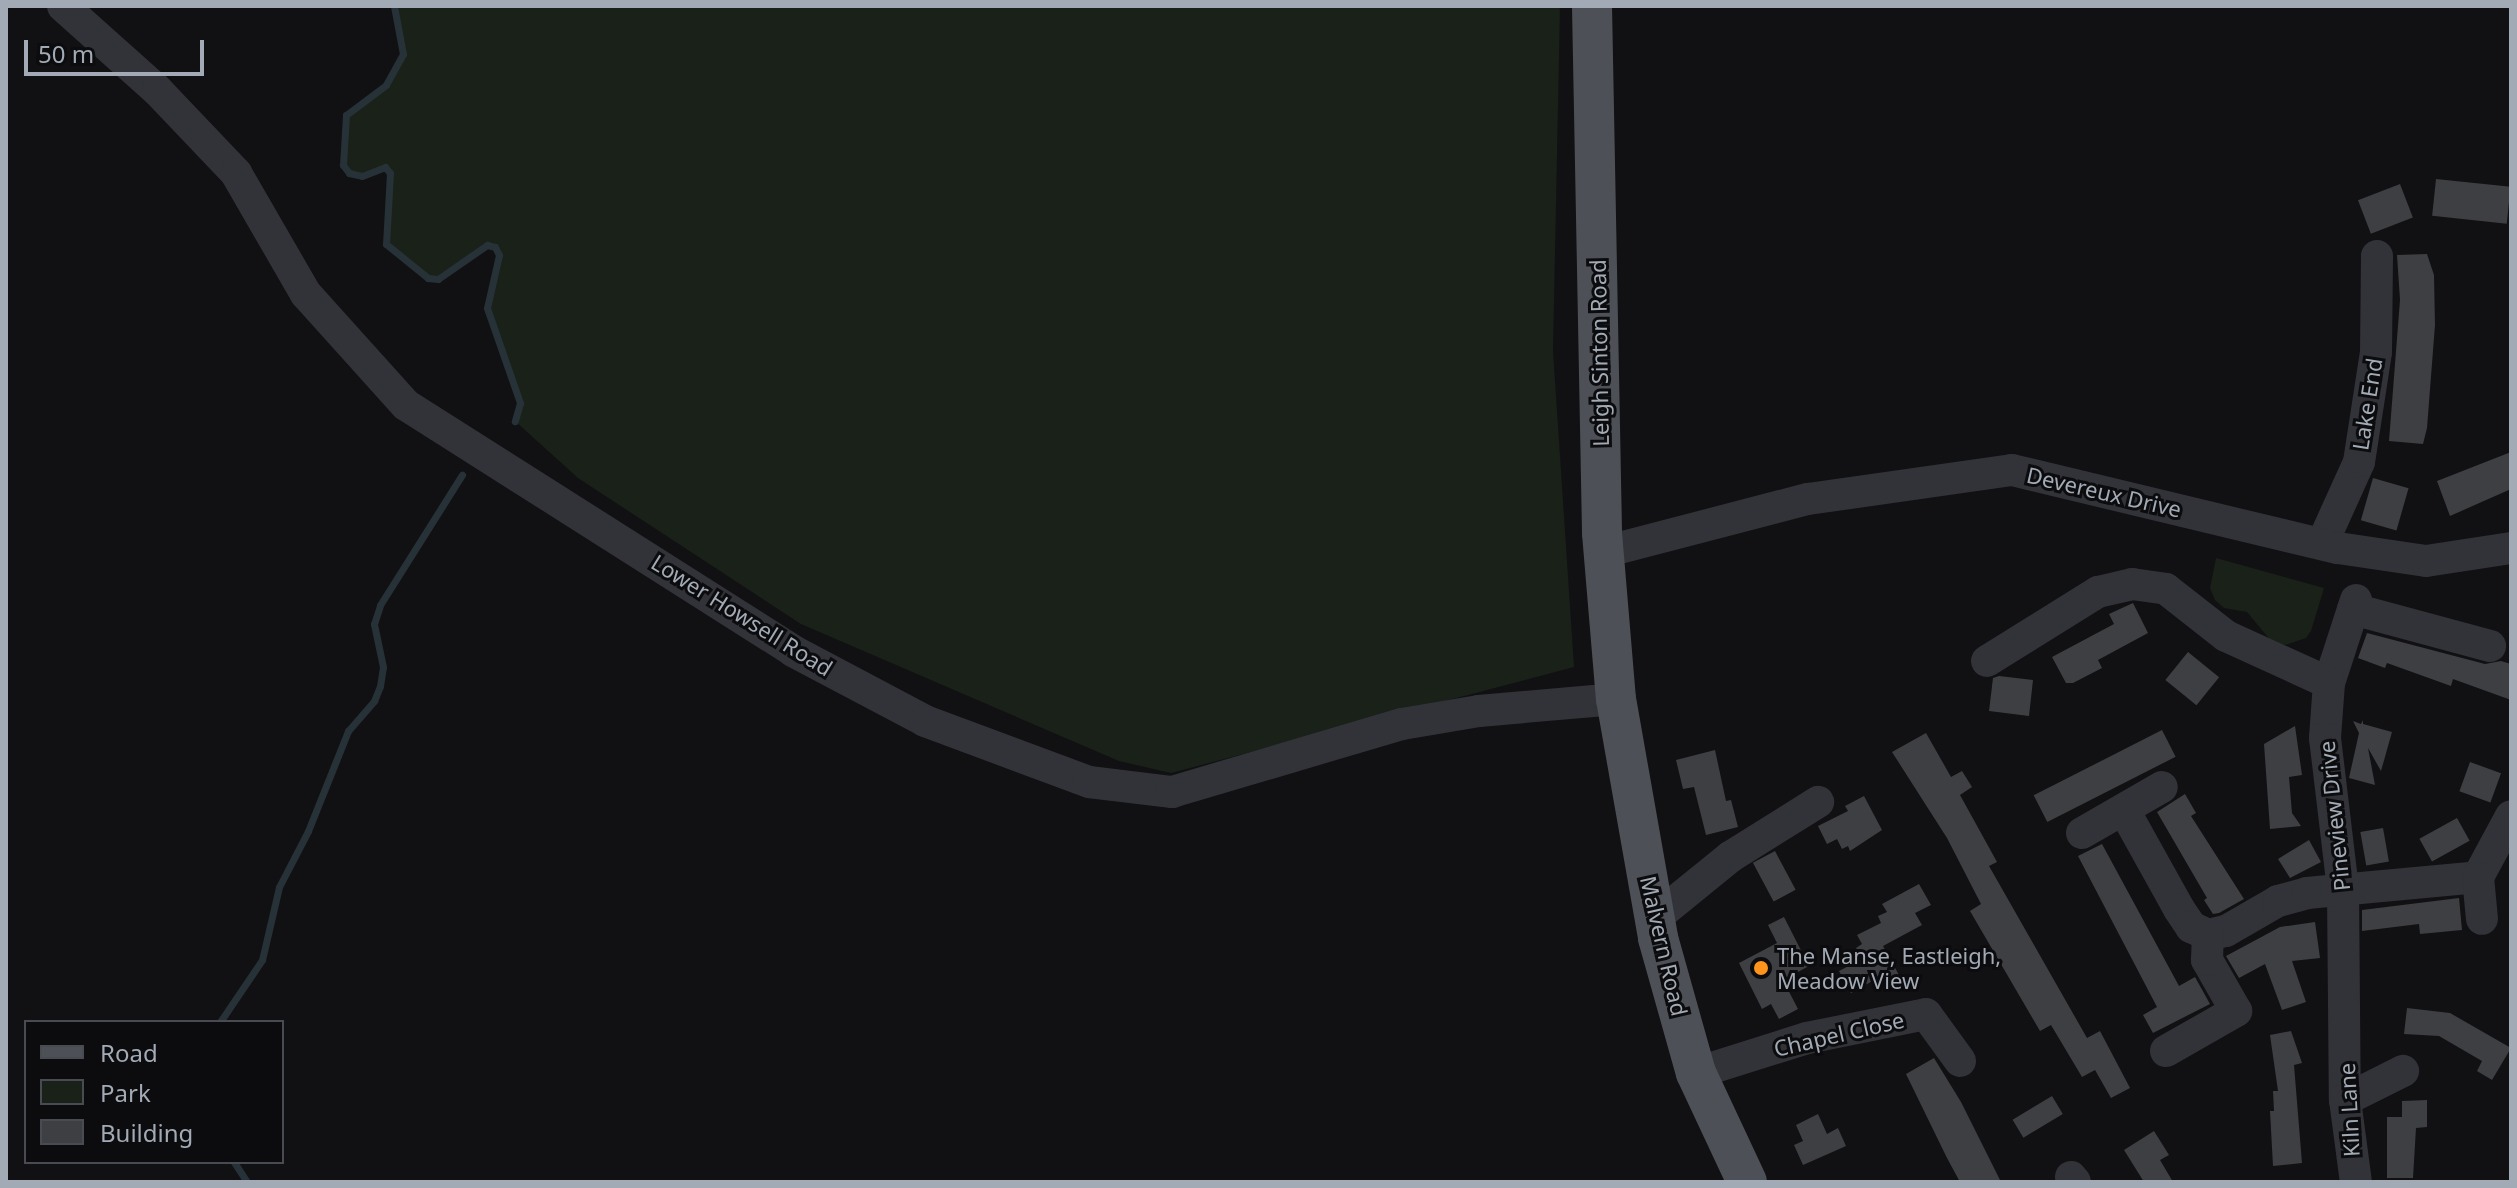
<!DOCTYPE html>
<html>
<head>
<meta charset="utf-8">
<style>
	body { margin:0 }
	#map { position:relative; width:2517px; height:1188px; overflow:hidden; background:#111113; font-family:"Noto Sans",sans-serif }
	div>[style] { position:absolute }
	.green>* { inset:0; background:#192119 }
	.stream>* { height:7px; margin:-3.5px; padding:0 3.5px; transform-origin:3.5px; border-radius:3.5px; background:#263237 }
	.building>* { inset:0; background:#3d3f43; transform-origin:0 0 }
	.minor>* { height:32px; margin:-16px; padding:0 16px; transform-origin:16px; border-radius:16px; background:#313338 }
	.major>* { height:40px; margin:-20px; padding:0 20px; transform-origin:20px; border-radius:20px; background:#4d5157 }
	.dots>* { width:22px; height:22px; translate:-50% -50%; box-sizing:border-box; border:4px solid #0c0c0e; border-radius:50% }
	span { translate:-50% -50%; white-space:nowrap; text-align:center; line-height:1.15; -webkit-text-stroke:6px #0c0c0e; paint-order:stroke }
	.street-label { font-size:22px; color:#a1aab5 }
	.poi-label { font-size:22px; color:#a1aab5 }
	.left { translate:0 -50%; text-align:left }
	.frame { position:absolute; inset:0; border:8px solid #a1aab5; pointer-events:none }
	.legend { position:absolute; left:24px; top:1020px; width:260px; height:144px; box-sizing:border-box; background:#0c0c0e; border:2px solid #484b51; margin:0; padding:10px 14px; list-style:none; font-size:24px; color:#a1aab5 }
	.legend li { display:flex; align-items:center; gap:16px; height:40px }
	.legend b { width:40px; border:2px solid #484b51 }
	.scale { position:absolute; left:24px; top:40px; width:180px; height:36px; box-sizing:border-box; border:4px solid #a1aab5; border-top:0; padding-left:10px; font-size:24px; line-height:28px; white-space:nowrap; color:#a1aab5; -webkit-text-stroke:6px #0c0c0e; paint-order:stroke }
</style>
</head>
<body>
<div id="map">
	<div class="green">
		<div style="clip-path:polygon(394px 6px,1560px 6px,1553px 351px,1574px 667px,1171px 773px,1119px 761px,801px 624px,578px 478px,515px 421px,520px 403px,487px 308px,499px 255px,495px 247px,487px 245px,473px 252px,438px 279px,428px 278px,386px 244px,390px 172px,384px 167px,362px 176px,349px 173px,343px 165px,343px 139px,346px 115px,386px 85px,403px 54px)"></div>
		<div style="clip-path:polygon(2216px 558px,2324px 588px,2311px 631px,2306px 638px,2285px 645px,2272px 642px,2247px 612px,2224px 608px,2215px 600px,2210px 588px)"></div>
	</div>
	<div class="stream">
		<div style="left:394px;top:6px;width:49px;rotate:79.4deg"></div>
		<div style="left:403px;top:54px;width:35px;rotate:119deg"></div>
		<div style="left:386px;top:85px;width:50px;rotate:143.1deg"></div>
		<div style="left:346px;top:115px;width:50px;rotate:93.4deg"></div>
		<div style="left:343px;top:165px;width:10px;rotate:53deg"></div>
		<div style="left:349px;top:173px;width:13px;rotate:13deg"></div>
		<div style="left:362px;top:176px;width:25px;rotate:-21deg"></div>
		<div style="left:385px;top:167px;width:8px;rotate:50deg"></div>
		<div style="left:390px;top:173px;width:71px;rotate:93.2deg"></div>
		<div style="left:386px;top:244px;width:54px;rotate:39deg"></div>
		<div style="left:428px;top:278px;width:10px;rotate:6deg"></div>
		<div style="left:438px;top:279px;width:60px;rotate:-34.8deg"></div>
		<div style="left:487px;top:245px;width:8px;rotate:14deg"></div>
		<div style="left:495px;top:247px;width:9px;rotate:63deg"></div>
		<div style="left:499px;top:255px;width:54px;rotate:102.8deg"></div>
		<div style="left:487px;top:308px;width:101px;rotate:70.8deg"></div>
		<div style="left:520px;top:403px;width:19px;rotate:106deg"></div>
		<div style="left:220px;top:1022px;width:75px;rotate:-55.9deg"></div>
		<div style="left:262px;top:960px;width:75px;rotate:-76.9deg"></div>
		<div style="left:279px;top:887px;width:63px;rotate:-62.6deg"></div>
		<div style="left:308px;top:831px;width:108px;rotate:-68.2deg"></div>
		<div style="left:348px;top:731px;width:40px;rotate:-49deg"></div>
		<div style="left:374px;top:701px;width:16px;rotate:-68deg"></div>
		<div style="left:380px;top:686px;width:19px;rotate:-81deg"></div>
		<div style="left:383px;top:667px;width:44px;rotate:-101.8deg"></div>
		<div style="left:374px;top:624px;width:20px;rotate:-72deg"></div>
		<div style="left:380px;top:605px;width:154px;rotate:-57.8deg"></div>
		<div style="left:234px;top:1162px;width:24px;rotate:57deg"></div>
	</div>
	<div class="building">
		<div style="left:2436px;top:179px;width:75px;height:37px;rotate:6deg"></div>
		<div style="left:2400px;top:184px;width:36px;height:45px;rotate:69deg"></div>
		<div style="clip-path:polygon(2427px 254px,2434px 275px,2435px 325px,2427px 428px,2423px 444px,2389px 441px,2400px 300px,2397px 255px)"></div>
		<div style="clip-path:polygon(2511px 452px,2511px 489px,2450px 516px,2437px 481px)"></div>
		<div style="left:2373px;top:478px;width:37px;height:44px;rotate:16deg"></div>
		<div style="clip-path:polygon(2133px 603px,2148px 633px,2098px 660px,2102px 668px,2073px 683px,2066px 683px,2052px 657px,2114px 624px,2109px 614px)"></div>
		<div style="clip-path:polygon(2367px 633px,2485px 664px,2501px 661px,2511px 664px,2511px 700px,2453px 679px,2451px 686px,2387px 663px,2385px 668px,2358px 658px)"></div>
		<div style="left:2188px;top:652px;width:40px;height:36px;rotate:39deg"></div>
		<div style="clip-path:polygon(1999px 676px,2033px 680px,2029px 716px,1989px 711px,1993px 678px)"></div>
		<div style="clip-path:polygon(2363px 720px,2363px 724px,2392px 732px,2381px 771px,2368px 748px,2375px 785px,2349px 778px,2359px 733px,2353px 721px,2361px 724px)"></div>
		<div style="clip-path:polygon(2295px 726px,2302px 775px,2289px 777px,2292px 813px,2301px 826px,2270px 829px,2264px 744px)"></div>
		<div style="left:2162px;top:730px;width:30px;height:144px;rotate:63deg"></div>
		<div style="clip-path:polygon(1926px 733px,1951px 777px,1962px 771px,1972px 787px,1960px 795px,1997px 862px,1989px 866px,2087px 1038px,2100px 1031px,2130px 1088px,2111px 1098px,2095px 1070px,2082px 1077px,2051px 1025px,2040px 1031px,1970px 911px,1981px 904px,1947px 838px,1892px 752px)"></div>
		<div style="clip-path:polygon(1715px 750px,1726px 801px,1731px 800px,1738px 827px,1706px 835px,1694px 787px,1683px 789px,1676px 760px)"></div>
		<div style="left:2470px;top:762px;width:33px;height:31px;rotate:20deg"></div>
		<div style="clip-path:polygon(2185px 794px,2196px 813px,2191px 816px,2244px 899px,2219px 913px,2213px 914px,2204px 900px,2207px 898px,2157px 812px)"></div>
		<div style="clip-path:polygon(1864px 796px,1882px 830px,1850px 851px,1848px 846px,1842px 849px,1837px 839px,1827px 844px,1818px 826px,1848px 811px,1845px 806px)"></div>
		<div style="left:2457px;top:818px;width:26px;height:43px;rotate:61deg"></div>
		<div style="left:2383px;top:828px;width:34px;height:23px;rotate:80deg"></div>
		<div style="clip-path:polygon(2309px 840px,2321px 862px,2290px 878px,2278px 859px)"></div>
		<div style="clip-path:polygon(2102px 844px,2179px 986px,2195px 977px,2210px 1004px,2153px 1033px,2143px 1015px,2157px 1007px,2078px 856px)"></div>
		<div style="left:1775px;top:851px;width:44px;height:25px;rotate:62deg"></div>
		<div style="clip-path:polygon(1919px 884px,1931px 905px,1915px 913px,1922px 925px,1883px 946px,1899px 975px,1880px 985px,1876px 979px,1851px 993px,1839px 971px,1862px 959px,1856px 948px,1862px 944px,1857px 935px,1881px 923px,1878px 916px,1887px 912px,1882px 904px)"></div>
		<div style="clip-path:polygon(2459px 898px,2462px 930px,2420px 934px,2419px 924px,2362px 931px,2362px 910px)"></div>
		<div style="clip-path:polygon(1784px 917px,1809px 966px,1783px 980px,1798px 1009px,1779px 1019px,1771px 1004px,1762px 1009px,1739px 963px,1777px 943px,1768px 925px)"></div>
		<div style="clip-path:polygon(2315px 922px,2320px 958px,2292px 961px,2306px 1002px,2282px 1010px,2265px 964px,2239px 978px,2226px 956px,2280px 927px)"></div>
		<div style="clip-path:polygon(2407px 1008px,2450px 1013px,2511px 1048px,2492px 1080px,2477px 1071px,2482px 1061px,2439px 1036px,2404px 1034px)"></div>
		<div style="clip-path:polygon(2291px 1031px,2302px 1063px,2294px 1065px,2302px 1163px,2273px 1166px,2270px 1111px,2274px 1111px,2273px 1091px,2278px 1091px,2270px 1035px)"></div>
		<div style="clip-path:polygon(1934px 1058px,1961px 1102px,2001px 1182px,1960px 1182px,1947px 1158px,1906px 1074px)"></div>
		<div style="left:2052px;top:1096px;width:21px;height:46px;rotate:59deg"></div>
		<div style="clip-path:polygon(2427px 1100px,2427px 1127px,2416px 1128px,2413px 1178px,2387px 1178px,2387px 1117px,2402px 1117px,2402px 1101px)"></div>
		<div style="clip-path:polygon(1818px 1114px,1827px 1134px,1838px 1128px,1846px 1146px,1803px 1165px,1794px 1145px,1803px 1141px,1796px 1125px)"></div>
		<div style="clip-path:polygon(2154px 1131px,2169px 1155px,2160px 1160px,2173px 1182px,2144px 1182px,2124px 1150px)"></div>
	</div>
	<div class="minor">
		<div style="left:63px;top:6px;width:126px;rotate:41.8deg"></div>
		<div style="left:157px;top:90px;width:115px;rotate:46.4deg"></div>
		<div style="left:236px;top:173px;width:140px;rotate:60deg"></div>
		<div style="left:306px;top:294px;width:149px;rotate:48deg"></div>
		<div style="left:406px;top:405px;width:459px;rotate:32.4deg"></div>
		<div style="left:793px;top:651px;width:149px;rotate:27.9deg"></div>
		<div style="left:925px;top:721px;width:175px;rotate:20.4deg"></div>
		<div style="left:1089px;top:782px;width:84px;rotate:6.9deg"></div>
		<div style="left:1172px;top:792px;width:240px;rotate:-16.5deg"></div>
		<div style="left:1402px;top:724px;width:78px;rotate:-9.6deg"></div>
		<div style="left:1479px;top:711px;width:138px;rotate:-5deg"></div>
		<div style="left:2322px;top:544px;width:90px;rotate:-65.7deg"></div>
		<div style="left:2359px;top:462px;width:111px;rotate:-81.2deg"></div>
		<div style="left:2376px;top:352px;width:96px;rotate:-89.4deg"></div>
		<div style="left:1604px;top:552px;width:211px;rotate:-14.6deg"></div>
		<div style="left:1808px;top:499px;width:206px;rotate:-8.1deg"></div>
		<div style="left:2012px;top:470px;width:335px;rotate:13.5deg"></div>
		<div style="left:2338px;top:548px;width:89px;rotate:8.4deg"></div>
		<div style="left:2426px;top:561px;width:86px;rotate:-8.7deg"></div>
		<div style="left:2356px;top:600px;width:87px;rotate:108deg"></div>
		<div style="left:2329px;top:683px;width:55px;rotate:94.2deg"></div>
		<div style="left:2325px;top:738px;width:153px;rotate:83.2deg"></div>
		<div style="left:2343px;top:890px;width:210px;rotate:89.5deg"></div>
		<div style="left:2345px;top:1100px;width:83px;rotate:82.4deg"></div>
		<div style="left:2353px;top:609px;width:142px;rotate:15.1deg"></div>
		<div style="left:1987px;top:661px;width:131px;rotate:-31.9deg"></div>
		<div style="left:2098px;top:592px;width:35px;rotate:-13deg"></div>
		<div style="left:2132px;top:584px;width:34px;rotate:8deg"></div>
		<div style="left:2166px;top:589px;width:76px;rotate:38.1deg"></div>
		<div style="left:2226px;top:636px;width:113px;rotate:24.5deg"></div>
		<div style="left:2124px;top:810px;width:113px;rotate:60.9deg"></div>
		<div style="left:2179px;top:909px;width:22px;rotate:56deg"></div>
		<div style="left:2191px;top:927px;width:19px;rotate:25deg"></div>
		<div style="left:2208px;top:935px;width:18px;rotate:-13deg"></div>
		<div style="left:2226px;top:931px;width:60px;rotate:-30deg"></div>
		<div style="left:2278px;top:901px;width:30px;rotate:-15deg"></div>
		<div style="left:2307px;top:893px;width:172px;rotate:-5.3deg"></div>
		<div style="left:2478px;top:877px;width:69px;rotate:-61.6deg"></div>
		<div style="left:2082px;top:833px;width:92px;rotate:-29.9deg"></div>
		<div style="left:2478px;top:877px;width:42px;rotate:84.6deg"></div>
		<div style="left:1655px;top:918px;width:97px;rotate:-39.1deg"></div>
		<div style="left:1730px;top:857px;width:104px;rotate:-32deg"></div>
		<div style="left:2166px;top:1051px;width:81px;rotate:-29.7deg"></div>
		<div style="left:2236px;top:1011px;width:59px;rotate:-119.6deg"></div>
		<div style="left:2207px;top:960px;width:25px;rotate:-88deg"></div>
		<div style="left:1696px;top:1073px;width:116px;rotate:-17.5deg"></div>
		<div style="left:1807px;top:1038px;width:121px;rotate:-11.4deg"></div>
		<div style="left:1926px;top:1014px;width:58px;rotate:54.1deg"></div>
		<div style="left:2345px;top:1100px;width:65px;rotate:-26.6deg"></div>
		<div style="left:2071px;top:1177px;width:6px;rotate:51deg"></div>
	</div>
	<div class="major">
		<div style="left:1592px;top:6px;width:527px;rotate:88.91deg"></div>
		<div style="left:1602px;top:533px;width:167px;rotate:85.2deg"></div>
		<div style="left:1616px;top:699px;width:243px;rotate:80deg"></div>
		<div style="left:1658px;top:938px;width:140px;rotate:74.3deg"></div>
		<div style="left:1696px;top:1073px;width:120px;rotate:64.9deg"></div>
	</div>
	<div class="dots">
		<div style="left:1761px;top:968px;background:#ff941c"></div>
	</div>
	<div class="street-label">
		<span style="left:1599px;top:353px;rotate:-91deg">Leigh Sinton Road</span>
		<span style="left:2367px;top:404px;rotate:-81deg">Lake End</span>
		<span style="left:2104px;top:492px;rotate:13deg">Devereux Drive</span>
		<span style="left:742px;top:615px;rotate:32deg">Lower Howsell Road</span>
		<span style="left:2334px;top:816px;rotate:-96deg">Pineview Drive</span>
		<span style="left:1664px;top:946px;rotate:77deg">Malvern Road</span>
		<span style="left:1839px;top:1034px;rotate:-13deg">Chapel Close</span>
		<span style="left:2349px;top:1110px;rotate:-93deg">Kiln Lane</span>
	</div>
	<div class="poi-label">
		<span class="left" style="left:1777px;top:968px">The Manse, Eastleigh,<br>Meadow View</span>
	</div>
	<div class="frame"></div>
	<ul class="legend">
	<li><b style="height:10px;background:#4d5157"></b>Road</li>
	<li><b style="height:22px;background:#192119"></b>Park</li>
	<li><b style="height:22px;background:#3d3f43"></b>Building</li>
	</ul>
	<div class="scale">50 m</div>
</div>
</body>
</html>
